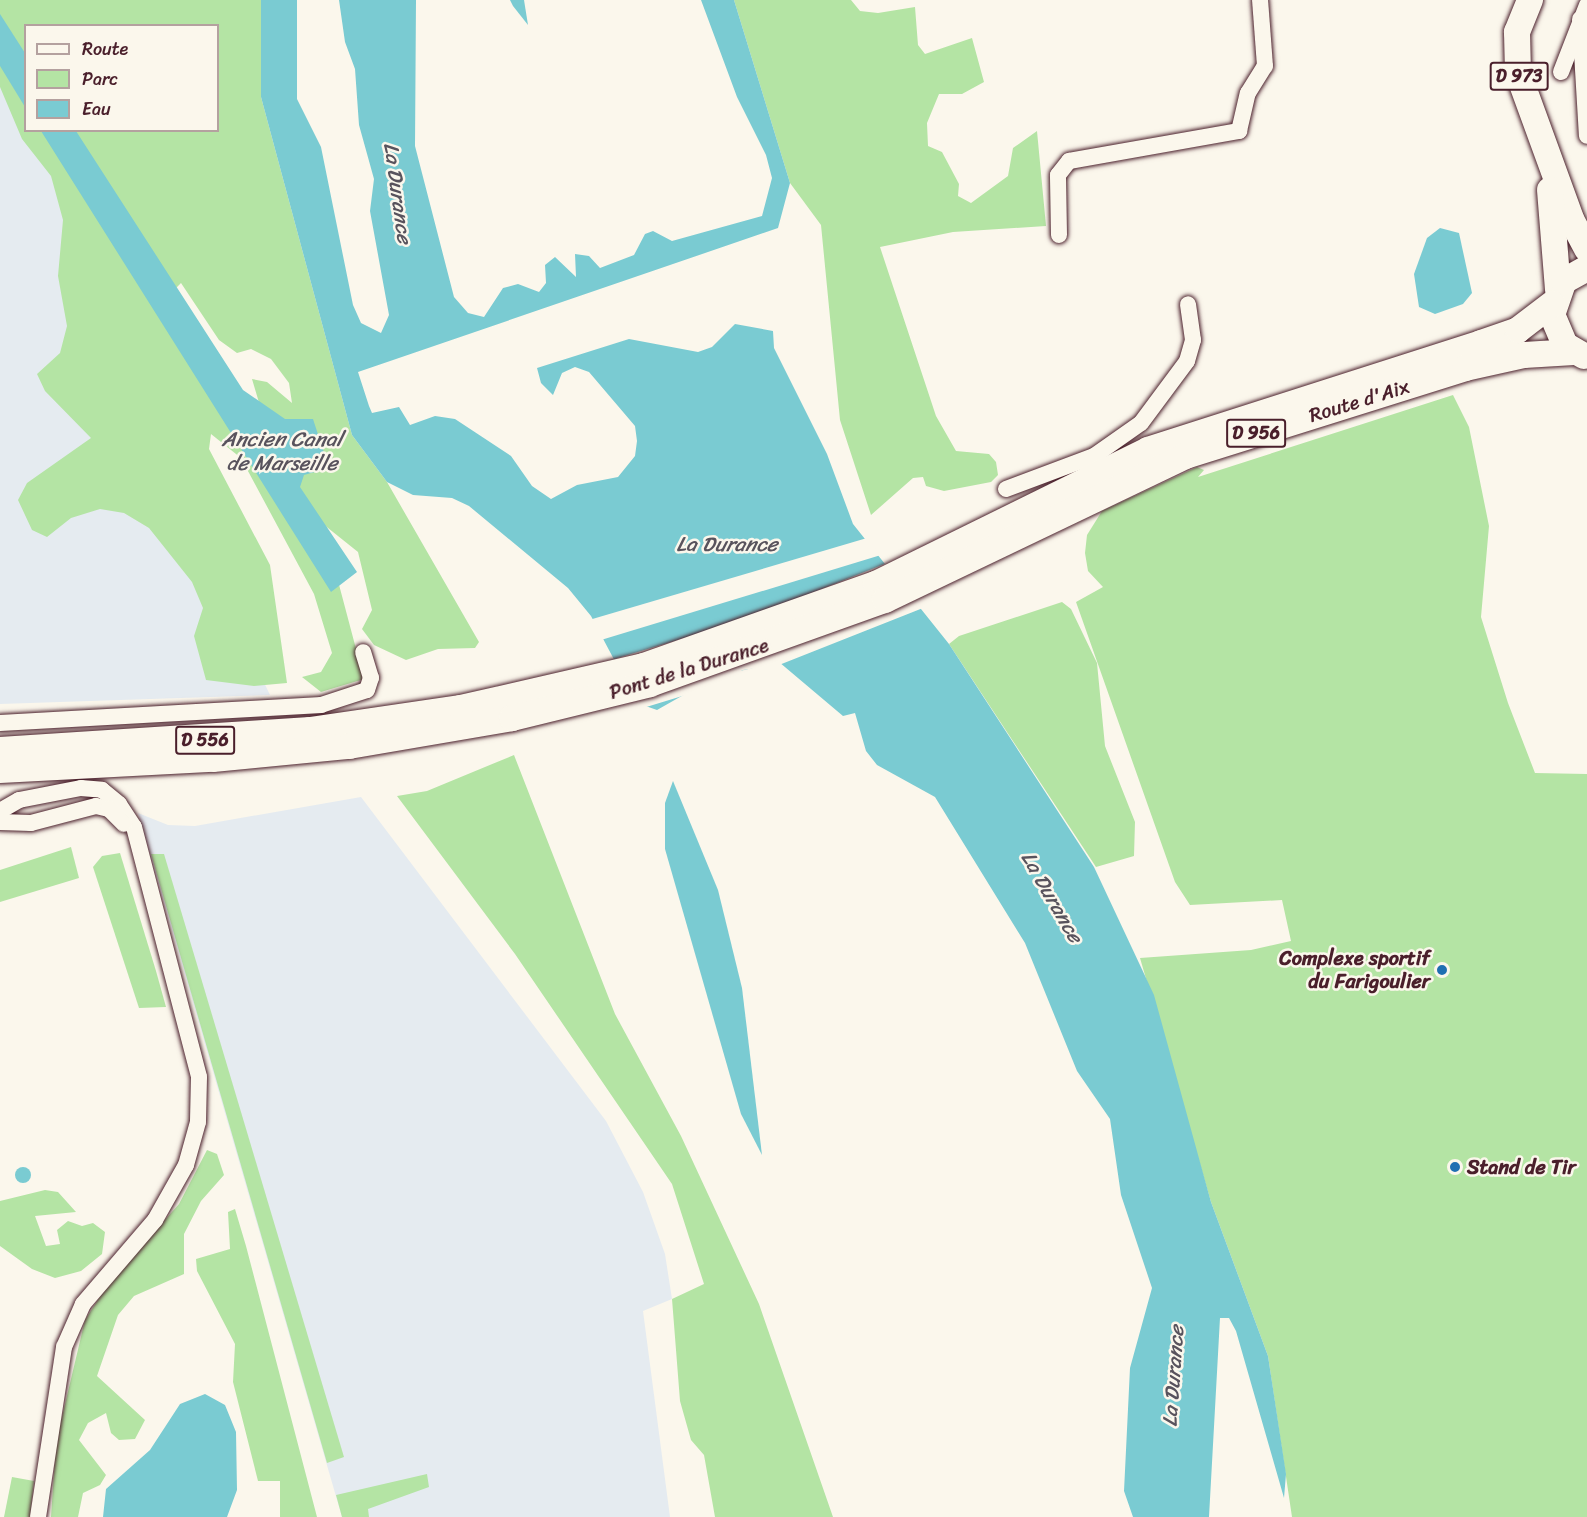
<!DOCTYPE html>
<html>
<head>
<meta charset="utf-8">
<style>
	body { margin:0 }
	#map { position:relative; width:1587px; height:1517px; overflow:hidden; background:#fbf7ec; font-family:Sriracha,sans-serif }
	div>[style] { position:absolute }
	.built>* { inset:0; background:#e5ebf0 }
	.green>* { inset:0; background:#b4e4a4 }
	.water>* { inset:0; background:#7acbd2 }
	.round { border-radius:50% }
	.pier>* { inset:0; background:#fbf7ec }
	.roads { filter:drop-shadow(0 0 2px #4a1f2b) drop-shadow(0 0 2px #4a1f2b) }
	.street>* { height:16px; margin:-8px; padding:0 8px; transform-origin:8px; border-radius:8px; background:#fbf7ec }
	.primary>* { height:26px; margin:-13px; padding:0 13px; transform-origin:13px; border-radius:13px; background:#fbf7ec }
	.dots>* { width:16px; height:16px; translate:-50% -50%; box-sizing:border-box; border:3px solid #fbf7ec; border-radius:50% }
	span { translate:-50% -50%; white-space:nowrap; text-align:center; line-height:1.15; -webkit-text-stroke:5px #fbf7ec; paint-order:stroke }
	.shield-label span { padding:2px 4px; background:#fbf7ec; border:2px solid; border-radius:4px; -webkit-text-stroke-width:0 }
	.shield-label { font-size:18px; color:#4a1f2b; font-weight:700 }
	.street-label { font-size:20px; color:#4a1f2b }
	.poi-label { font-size:20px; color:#4a1f2b; font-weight:700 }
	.right { translate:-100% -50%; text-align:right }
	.left { translate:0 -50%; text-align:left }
	.water-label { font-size:21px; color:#58535d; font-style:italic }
	.legend { position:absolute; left:24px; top:24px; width:195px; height:108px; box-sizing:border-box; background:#fbf7ec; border:2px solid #b4a19f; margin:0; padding:8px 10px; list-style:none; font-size:18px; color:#4a1f2b }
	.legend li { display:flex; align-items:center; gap:12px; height:30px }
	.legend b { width:30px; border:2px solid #b4a19f }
</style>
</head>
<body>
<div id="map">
	<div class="built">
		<div style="clip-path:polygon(0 50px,26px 130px,41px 131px,129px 400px,270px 695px,0 704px)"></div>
		<div style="clip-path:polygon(361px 797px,606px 1121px,643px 1192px,665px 1254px,672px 1299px,643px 1311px,670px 1517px,342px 1517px,138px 813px,168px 825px,195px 826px)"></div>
	</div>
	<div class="green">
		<div style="clip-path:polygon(evenodd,0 0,261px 0,261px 97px,352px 435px,387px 482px,479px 642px,475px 648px,438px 649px,406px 660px,374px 645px,362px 629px,372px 610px,358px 552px,308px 512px,263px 416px,252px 379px,267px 382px,292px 403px,289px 383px,271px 359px,251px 349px,237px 353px,219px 340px,181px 283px,176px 288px,333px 562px,364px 679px,321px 692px,302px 677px,321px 672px,332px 653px,314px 594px,241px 458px,211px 434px,209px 449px,270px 565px,287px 683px,254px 686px,206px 680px,194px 636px,203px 608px,192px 582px,149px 528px,124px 513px,100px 509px,71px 518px,47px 537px,32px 530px,18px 500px,27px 483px,91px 438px,45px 391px,37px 374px,60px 353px,67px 326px,58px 276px,63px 220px,51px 176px,22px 139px,0 87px,0 0,26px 26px,218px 26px,218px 130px,26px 130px,26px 26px)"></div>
		<div style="clip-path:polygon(734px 0,851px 0,860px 11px,878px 13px,915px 7px,918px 45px,925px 54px,972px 38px,984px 82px,962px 94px,939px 94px,927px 123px,928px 146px,942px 152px,959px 184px,958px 196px,971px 203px,1008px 176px,1013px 148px,1037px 131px,1046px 226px,953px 232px,880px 247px,936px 416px,956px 451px,989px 454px,996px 462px,998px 475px,991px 482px,944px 491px,926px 486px,923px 477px,913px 478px,871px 515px,840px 420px,821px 225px,790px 183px)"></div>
		<div style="clip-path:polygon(1453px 395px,1469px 427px,1489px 526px,1481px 617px,1508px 703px,1535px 773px,1587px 774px,1587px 1517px,1292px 1517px,1268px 1356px,1211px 1202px,1140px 958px,1251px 950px,1291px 941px,1282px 900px,1190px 905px,1175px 882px,1076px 602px,1103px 587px,1088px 571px,1085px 553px,1087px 535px,1102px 511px,1197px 467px,1204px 470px,1198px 477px)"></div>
		<div style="clip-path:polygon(1062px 602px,1071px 609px,1097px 663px,1105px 746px,1135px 822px,1134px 856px,1096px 867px,949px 644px,959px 636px)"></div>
		<div style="clip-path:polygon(514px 755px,615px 1014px,681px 1136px,759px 1304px,833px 1517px,715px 1517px,704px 1455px,691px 1440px,680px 1401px,672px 1299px,704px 1284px,672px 1184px,515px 954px,397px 796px,427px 791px)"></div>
		<div style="clip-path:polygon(71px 847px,79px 878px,0 902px,0 870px)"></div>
		<div style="clip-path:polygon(120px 853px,156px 971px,166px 1007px,139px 1008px,93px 867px,102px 856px)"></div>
		<div style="clip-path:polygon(151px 854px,164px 854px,344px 1457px,327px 1463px)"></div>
		<div style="clip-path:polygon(207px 1150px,217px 1154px,224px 1175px,201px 1201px,184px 1234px,184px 1274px,134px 1296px,118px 1315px,97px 1376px,145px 1420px,135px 1439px,119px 1440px,111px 1433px,106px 1413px,88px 1423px,79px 1440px,106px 1475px,100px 1485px,83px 1493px,78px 1517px,51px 1517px,56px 1442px,85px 1320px,108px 1284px,179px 1204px)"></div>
		<div style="clip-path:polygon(45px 1190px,58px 1192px,76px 1212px,35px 1216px,46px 1246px,60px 1244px,57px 1230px,68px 1221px,82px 1226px,93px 1223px,105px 1232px,102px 1254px,81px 1271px,55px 1278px,32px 1269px,0 1246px,0 1201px)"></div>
		<div style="clip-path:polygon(235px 1209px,246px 1246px,317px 1517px,280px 1517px,280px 1481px,258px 1481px,233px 1382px,235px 1344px,197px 1271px,196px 1259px,230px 1249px,228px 1212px)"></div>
		<div style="clip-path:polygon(427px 1474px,429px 1487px,368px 1509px,369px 1517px,342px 1517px,336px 1495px)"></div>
		<div style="clip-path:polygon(12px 1477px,34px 1481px,30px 1517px,4px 1517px)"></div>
	</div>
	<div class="water">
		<div style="clip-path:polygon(261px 0,297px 0,297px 99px,321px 147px,353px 305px,361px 323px,381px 333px,389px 315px,370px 211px,374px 179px,359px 125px,355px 69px,345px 42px,339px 0,416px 0,415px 146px,454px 297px,468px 313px,484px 317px,503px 288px,518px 284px,539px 292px,546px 283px,545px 265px,555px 257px,576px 277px,575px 254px,589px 256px,600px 268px,634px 255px,645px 234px,653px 231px,672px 241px,762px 216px,772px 178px,766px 155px,737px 97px,701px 0,734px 0,790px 183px,778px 228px,358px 372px,369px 406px,372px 413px,399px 407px,410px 425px,435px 416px,455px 419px,511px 456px,532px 486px,551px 499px,577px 485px,618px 477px,635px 456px,637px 441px,635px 426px,589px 372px,575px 367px,562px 373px,553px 395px,541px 383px,537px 368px,629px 339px,698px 352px,712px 347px,735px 324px,773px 331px,774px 348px,827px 454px,853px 524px,949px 644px,1094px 867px,1154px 995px,1211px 1202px,1268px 1356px,1286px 1474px,1284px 1498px,1236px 1331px,1229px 1318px,1220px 1318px,1209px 1517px,1133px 1517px,1124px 1491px,1130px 1368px,1152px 1288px,1121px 1195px,1110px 1119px,1077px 1071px,1025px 943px,935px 797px,877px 765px,866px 751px,855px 713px,843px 716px,779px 662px,717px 676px,657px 710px,637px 703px,591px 616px,568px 588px,469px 506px,452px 498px,413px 495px,387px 482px,352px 435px,261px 97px)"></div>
		<div style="clip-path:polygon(510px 0,524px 0,528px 25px,513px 6px)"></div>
		<div style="clip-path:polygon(0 14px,25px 53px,25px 107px,0 66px)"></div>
		<div style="clip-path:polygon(41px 131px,76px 131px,243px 390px,285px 419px,313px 419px,329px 468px,304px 475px,300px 487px,357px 572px,331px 592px)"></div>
		<div style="clip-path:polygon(1440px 228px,1459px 233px,1472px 293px,1463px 304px,1435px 314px,1419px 307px,1414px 274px,1427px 238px)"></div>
		<div style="clip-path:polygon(673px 781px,718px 890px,742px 988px,762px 1155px,741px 1114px,665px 849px,665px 803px)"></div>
		<div class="round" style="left:15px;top:1167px;width:16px;height:16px"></div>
		<div style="clip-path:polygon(205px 1394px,225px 1405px,236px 1432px,237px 1490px,227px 1517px,103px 1517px,106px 1489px,150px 1450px,180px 1404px)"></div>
	</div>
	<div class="pier">
		<div style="clip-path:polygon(867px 538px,881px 555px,601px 640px,589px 620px)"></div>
		<div style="clip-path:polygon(887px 563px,923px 608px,779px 665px,743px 670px,702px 690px,643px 708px,635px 705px,611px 660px,741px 621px)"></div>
	</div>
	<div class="roads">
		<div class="street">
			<div style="left:1580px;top:19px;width:117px;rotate:86.6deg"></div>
			<div style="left:1561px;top:72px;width:72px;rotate:-68.8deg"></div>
			<div style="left:1059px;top:235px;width:60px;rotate:-91deg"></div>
			<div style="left:1058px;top:175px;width:18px;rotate:-52deg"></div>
			<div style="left:1069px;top:161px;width:173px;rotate:-10deg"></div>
			<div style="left:1239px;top:131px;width:39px;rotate:-77deg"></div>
			<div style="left:1248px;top:93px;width:32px;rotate:-58deg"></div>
			<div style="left:1265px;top:66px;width:66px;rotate:-94.3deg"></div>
			<div style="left:1006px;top:489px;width:94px;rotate:-20.6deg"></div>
			<div style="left:1094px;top:456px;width:57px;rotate:-35.1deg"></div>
			<div style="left:1141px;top:423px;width:77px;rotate:-53.4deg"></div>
			<div style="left:1187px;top:361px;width:22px;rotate:-74deg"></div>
			<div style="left:1193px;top:340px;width:36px;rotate:-98deg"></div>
			<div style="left:0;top:723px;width:322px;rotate:-3.2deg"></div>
			<div style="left:321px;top:705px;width:48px;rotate:-18.1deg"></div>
			<div style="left:367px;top:690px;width:13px;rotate:-72deg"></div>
			<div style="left:371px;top:678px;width:27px;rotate:-107deg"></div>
			<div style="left:0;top:811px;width:22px;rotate:-30deg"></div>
			<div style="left:19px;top:800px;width:63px;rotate:-11deg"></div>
			<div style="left:81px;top:788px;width:21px;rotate:5deg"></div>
			<div style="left:102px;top:790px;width:22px;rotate:39deg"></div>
			<div style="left:119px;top:804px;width:27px;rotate:57deg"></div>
			<div style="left:134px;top:827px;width:258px;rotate:75.4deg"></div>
			<div style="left:199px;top:1077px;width:45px;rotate:91.3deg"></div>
			<div style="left:198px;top:1122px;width:45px;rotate:105.6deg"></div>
			<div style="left:186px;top:1165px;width:63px;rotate:119.4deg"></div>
			<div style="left:155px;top:1220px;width:111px;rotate:130.6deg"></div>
			<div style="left:83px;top:1304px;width:47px;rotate:113.8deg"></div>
			<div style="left:64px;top:1347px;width:172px;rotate:98.7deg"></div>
			<div style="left:0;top:822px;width:31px;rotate:2deg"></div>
			<div style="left:31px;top:823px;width:67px;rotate:-14.7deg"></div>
			<div style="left:96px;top:806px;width:13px;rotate:13deg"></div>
			<div style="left:109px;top:809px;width:21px;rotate:45deg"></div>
		</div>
		<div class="primary">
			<div style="left:1530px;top:0;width:35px;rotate:112deg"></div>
			<div style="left:1517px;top:32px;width:41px;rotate:88.6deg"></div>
			<div style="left:1518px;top:73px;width:155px;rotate:70deg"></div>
			<div style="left:1571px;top:219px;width:34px;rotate:62deg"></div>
			<div style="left:1550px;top:190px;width:100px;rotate:85.4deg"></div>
			<div style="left:1584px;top:356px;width:22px;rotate:-150deg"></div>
			<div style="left:1565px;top:345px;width:33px;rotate:-113deg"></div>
			<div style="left:1552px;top:315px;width:36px;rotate:-71deg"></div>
			<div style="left:1564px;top:281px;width:26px;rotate:-29deg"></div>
			<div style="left:0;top:750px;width:311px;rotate:-3.7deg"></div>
			<div style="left:310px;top:730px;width:153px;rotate:-8.3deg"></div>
			<div style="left:461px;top:708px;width:188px;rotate:-12.9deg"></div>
			<div style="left:644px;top:666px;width:246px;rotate:-19.5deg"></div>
			<div style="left:876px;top:584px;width:303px;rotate:-26.2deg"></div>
			<div style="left:1148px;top:450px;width:350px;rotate:-17.8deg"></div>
			<div style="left:1481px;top:343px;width:39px;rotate:-19deg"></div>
			<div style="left:1518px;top:330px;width:43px;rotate:-37.4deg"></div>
			<div style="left:0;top:770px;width:213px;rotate:-3deg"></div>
			<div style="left:213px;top:759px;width:137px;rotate:-5.5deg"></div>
			<div style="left:349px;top:746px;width:165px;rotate:-9.7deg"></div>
			<div style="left:512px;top:718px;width:142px;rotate:-13.8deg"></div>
			<div style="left:650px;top:684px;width:250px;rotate:-19.7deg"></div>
			<div style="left:885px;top:600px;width:333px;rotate:-25.6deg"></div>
			<div style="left:1185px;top:456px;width:294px;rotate:-17.4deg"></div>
			<div style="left:1465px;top:368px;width:60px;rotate:-12.4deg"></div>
			<div style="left:1524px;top:355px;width:50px;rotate:-3.4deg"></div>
		</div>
	</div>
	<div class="dots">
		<div style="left:1442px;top:970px;background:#1f6fb2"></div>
		<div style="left:1455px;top:1167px;background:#1f6fb2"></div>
	</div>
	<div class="shield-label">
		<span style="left:1519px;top:76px">D 973</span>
		<span style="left:1256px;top:433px">D 956</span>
		<span style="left:205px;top:740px">D 556</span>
	</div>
	<div class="street-label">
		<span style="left:1359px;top:401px;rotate:-17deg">Route d'Aix</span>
		<span style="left:689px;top:669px;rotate:-17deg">Pont de la Durance</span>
	</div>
	<div class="poi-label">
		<span class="right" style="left:1430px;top:970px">Complexe sportif<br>du Farigoulier</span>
		<span class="left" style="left:1467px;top:1167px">Stand de Tir</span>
	</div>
	<div class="water-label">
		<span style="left:398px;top:193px;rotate:82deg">La Durance</span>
		<span style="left:282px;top:451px">Ancien Canal<br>de Marseille</span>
		<span style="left:727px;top:544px">La Durance</span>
		<span style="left:1052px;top:897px;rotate:60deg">La Durance</span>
		<span style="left:1173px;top:1376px;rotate:-86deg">La Durance</span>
	</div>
	<ul class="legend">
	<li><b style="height:8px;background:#fbf7ec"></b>Route</li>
	<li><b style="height:16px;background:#b4e4a4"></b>Parc</li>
	<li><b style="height:16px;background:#7acbd2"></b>Eau</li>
	</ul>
</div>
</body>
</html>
